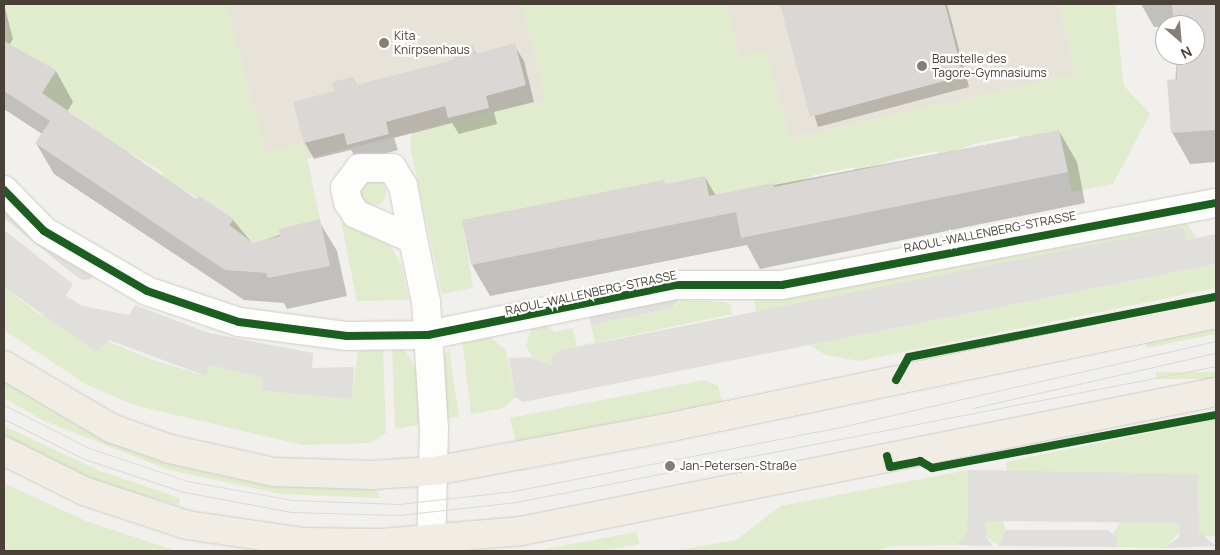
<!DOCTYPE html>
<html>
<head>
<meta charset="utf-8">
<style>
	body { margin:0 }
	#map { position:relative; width:1220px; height:555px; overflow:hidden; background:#f2f0ed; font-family:Manrope,sans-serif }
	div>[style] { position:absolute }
	.education>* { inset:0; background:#e8e3d9 }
	.green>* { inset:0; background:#e1ebce; transform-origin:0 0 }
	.round { border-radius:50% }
	.parking>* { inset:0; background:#e1dfdc }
	.shadow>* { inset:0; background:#0003 }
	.building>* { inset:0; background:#dad7d4 }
	.roads { filter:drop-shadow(0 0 1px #cfccc9) drop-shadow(0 0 1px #cfccc9) }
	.minor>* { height:28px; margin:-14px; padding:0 14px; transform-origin:14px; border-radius:14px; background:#fdfdfc }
	.major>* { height:28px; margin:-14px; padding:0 14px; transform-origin:14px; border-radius:14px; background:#f1ede5 }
	.tram>* { height:1px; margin:-0.5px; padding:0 0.5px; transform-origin:0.5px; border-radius:0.5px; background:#dadad9 }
	.cycleway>* { height:8px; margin:-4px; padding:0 4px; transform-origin:4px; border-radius:4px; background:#1b5e20 }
	.dots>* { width:14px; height:14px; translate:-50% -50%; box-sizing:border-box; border:2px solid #fff; border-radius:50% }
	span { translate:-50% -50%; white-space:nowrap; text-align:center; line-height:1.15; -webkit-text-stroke:4.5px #fff; paint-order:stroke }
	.poi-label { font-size:12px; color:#494138 }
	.left { translate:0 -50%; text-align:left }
	.street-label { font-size:12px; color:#494138 }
	.frame { position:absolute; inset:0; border:5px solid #494138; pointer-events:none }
	.north { position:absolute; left:1155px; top:15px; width:50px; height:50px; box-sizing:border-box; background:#fff; border:1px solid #b6b3af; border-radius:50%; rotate:153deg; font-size:14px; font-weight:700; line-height:20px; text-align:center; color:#494138 }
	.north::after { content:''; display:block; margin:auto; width:18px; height:22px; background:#847e77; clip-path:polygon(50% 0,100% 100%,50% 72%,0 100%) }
</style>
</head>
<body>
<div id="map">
	<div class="education">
		<div style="clip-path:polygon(226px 4px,521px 4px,546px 99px,306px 159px,303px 143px,266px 153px)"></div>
		<div style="clip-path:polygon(726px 4px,1058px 4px,1076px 74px,790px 138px,766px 50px,740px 58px)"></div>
	</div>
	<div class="green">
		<div style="clip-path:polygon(4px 4px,226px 4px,266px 152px,304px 143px,320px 219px,281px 236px,253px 244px,244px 241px,246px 238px,230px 225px,234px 219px,161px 177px,164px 173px,92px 131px,94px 128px,60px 105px,57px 109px,40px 97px,57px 71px,4px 41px)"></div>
		<div style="clip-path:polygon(521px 4px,726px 4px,740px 58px,766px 49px,790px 138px,1076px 74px,1058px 4px,1115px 4px,1124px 86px,1150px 114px,1113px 184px,1072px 192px,1059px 130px,1019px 140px,1018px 135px,978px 143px,938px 156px,937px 151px,895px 159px,855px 172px,854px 167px,814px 175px,795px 184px,710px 201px,705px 176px,463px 223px,473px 288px,442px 294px,410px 146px,412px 132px,545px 99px)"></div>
		<div class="round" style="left:358px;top:178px;width:28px;height:28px"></div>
		<div style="clip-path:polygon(1183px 217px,1196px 238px,1187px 240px,1185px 232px,1177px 228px,757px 315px,752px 293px)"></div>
		<div style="clip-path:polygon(341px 222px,379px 236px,390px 245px,401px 264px,409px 300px,357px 301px)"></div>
		<div style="clip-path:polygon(1216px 264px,1216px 288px,859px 361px,826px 355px,809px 345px)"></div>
		<div style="clip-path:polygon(4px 287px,38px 313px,153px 360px,206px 376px,210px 365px,263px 378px,262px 391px,351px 399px,358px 351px,383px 346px,386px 433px,370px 443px,302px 445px,134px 405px,87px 385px,4px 330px)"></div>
		<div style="clip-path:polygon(681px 300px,725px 302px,731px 305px,732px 314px,557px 351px,553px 366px,536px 363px,526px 346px,532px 326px,545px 325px,555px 332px,573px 328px,577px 346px,595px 342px,591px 325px,672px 308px)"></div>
		<div style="clip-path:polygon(1216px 326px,1216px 334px,1147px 348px,1146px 343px)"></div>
		<div style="clip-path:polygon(485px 333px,506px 350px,515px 397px,504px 408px,471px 414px,462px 338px)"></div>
		<div style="clip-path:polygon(392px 346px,404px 349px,418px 372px,422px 424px,395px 429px)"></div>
		<div style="clip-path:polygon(449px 348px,459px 417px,445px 419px,442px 360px)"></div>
		<div style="left:1216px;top:372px;width:7px;height:60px;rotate:90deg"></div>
		<div style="clip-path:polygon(704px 380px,718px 386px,722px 402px,516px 443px,510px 418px)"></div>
		<div style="clip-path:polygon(4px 381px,77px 425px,170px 462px,244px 479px,376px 488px,380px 498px,281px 494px,169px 470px,42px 420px,4px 398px)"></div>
		<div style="clip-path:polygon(1216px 419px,1216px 536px,1202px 537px,1199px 532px,1198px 474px,1007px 472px,1006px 462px)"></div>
		<div style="clip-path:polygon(4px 426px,100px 471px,180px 498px,179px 505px,97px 483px,4px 436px)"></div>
		<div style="clip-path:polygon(968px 470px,967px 532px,956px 545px,892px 546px,876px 551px,673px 551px,736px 540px,781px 506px)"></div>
		<div style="clip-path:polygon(4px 483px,86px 521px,177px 551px,4px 551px)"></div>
		<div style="clip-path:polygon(986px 521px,1003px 521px,1006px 530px,999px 546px,986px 536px)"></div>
		<div style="clip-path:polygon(1121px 522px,1181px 523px,1181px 531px,1164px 548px,1117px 547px,1113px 532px)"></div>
		<div style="clip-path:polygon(636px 532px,640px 544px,600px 551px,534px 551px)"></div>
	</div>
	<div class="parking">
		<div style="clip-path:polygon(4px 200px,95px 273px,91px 279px,82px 280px,68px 270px,4px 218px)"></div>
		<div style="clip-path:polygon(1177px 228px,1184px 229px,1187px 240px,1216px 234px,1216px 264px,523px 402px,515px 397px,509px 358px,530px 357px,552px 366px,551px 359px,557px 351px)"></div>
		<div style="clip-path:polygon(4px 230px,73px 284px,66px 296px,83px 306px,129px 315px,135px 305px,209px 333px,313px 353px,312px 368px,354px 367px,352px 399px,262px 391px,263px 378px,210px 365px,206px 376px,109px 340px,96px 352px,4px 287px)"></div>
		<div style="clip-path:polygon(681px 297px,672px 308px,591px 325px,588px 311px)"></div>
		<div style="clip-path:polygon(968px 470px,1198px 474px,1199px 532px,1216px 546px,1164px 548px,1179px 537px,1180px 523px,986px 521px,986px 536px,993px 546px,956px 545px,967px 532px)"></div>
		<div style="clip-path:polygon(1006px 530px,1107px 530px,1117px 537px,1117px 547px,999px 546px)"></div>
	</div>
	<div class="shadow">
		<div style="clip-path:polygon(4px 4px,13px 39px,9px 45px,56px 71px,73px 102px,67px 112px,197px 201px,233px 220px,253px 244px,319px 221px,337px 251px,347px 296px,287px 309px,284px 303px,244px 300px,54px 174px,36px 143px,42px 134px,4px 109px)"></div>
		<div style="clip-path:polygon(781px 4px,947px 4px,969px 87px,818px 127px)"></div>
		<div style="clip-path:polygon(1141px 4px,1216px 4px,1216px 162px,1190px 164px,1172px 132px,1177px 55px,1195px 55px,1195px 25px,1154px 27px)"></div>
		<div style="clip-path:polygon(514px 45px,524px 61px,534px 102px,494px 112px,497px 124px,459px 134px,452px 123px,394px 138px,398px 150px,358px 161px,351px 150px,314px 159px,305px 143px,294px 103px,336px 92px,353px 78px,357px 86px,455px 60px,472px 47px,477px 55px)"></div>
		<div style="clip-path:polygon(1059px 131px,1077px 162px,1085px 203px,760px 269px,747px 245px,490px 296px,472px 265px,665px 185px,705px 177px,716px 196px)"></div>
	</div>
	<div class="building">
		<div style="clip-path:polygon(780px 4px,945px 4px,963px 76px,810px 117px)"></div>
		<div style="clip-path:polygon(1172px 4px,1216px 4px,1216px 130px,1171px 133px,1167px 80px,1177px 79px,1176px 55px,1195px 55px,1195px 25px,1174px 25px)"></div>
		<div style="clip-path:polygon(4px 41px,56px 70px,42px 93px,196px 199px,199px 196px,234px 219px,229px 225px,253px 243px,280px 236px,279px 229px,320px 219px,330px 266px,268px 278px,266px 273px,225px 270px,35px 143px,50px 121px,4px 91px)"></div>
		<div style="clip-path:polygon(515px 43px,526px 85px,486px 96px,489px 108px,448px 118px,445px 106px,386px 122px,389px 134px,347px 145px,344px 133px,304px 143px,293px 102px,334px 91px,332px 82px,353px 77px,356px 85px,454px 60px,451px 51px,473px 45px,475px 54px)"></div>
		<div style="clip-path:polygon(1059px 130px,1068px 172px,741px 238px,736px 212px,471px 265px,462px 220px,664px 180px,665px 184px,705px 176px,709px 196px,773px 183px,774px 187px)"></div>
	</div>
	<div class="roads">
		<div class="minor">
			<div style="left:4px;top:190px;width:57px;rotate:45.7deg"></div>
			<div style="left:44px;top:231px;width:119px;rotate:30.2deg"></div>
			<div style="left:147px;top:291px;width:97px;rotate:18.6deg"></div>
			<div style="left:239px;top:322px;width:109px;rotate:7.4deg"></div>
			<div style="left:347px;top:336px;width:81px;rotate:-0.7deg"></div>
			<div style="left:428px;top:335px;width:254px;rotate:-11.4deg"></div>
			<div style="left:677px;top:285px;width:105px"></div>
			<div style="left:782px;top:285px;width:442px;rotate:-10.7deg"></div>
			<div style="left:413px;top:239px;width:54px;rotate:-100.7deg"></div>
			<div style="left:403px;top:186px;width:21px;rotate:-121deg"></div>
			<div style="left:392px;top:168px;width:32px;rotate:180deg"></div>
			<div style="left:360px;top:168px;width:25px;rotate:127deg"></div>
			<div style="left:345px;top:188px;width:14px;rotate:78deg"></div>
			<div style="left:348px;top:202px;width:14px;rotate:56deg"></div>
			<div style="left:356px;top:214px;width:62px;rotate:23.7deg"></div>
			<div style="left:413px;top:239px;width:64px;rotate:78.3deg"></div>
			<div style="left:426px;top:302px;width:127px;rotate:86.4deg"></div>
			<div style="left:434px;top:429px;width:122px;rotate:91.4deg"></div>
		</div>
		<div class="major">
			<div style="left:4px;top:365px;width:124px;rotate:30.5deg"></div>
			<div style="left:111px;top:428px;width:63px;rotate:19.6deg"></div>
			<div style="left:170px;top:449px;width:107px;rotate:12.5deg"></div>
			<div style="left:274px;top:472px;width:98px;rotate:1.8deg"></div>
			<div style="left:372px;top:475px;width:62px;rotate:-3.7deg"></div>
			<div style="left:434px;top:471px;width:241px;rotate:-10.5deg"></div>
			<div style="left:671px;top:427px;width:557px;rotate:-11.71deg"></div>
			<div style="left:4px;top:451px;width:89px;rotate:26.6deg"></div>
			<div style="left:84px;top:491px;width:108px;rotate:18.3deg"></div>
			<div style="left:187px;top:525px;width:116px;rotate:8.4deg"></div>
			<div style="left:302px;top:542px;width:80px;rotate:0.7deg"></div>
			<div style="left:382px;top:543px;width:140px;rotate:-4.9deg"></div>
			<div style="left:521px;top:531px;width:709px;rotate:-11.31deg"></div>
		</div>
	</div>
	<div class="tram">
		<div style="left:4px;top:405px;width:95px;rotate:26.8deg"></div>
		<div style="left:89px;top:448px;width:103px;rotate:18.6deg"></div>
		<div style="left:187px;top:481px;width:108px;rotate:10.2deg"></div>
		<div style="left:293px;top:500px;width:106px;rotate:2.2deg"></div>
		<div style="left:399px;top:504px;width:116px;rotate:-6.4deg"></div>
		<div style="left:514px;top:491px;width:341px;rotate:-11.1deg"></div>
		<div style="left:849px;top:425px;width:376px;rotate:-12.9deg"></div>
		<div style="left:973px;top:408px;width:249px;rotate:-12.8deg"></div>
		<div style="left:4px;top:419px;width:89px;rotate:26.6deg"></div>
		<div style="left:84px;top:459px;width:105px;rotate:18.3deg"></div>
		<div style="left:184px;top:492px;width:109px;rotate:10.6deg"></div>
		<div style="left:291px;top:512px;width:108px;rotate:1.6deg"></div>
		<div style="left:399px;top:515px;width:118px;rotate:-6.3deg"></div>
		<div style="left:516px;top:502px;width:713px;rotate:-10.99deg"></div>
	</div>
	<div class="cycleway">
		<div style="left:4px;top:190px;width:57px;rotate:45.7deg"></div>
		<div style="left:44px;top:231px;width:119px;rotate:30.2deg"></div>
		<div style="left:147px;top:291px;width:97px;rotate:18.6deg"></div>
		<div style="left:239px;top:322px;width:109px;rotate:7.4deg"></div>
		<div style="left:347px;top:336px;width:81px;rotate:-0.7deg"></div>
		<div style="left:428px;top:335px;width:254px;rotate:-11.4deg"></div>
		<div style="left:677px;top:285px;width:105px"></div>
		<div style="left:782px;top:285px;width:442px;rotate:-10.7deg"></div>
		<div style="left:896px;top:380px;width:26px;rotate:-61deg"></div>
		<div style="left:909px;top:357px;width:313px;rotate:-11.1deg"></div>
		<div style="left:887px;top:456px;width:11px;rotate:75deg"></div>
		<div style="left:890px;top:467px;width:31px;rotate:-11deg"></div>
		<div style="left:920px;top:461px;width:14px;rotate:30deg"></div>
		<div style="left:932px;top:468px;width:289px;rotate:-10.6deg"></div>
	</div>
	<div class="dots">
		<div style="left:384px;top:43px;background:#847e77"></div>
		<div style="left:922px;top:66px;background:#847e77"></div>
		<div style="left:670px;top:466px;background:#847e77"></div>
	</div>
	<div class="poi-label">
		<span class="left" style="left:394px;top:43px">Kita<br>Knirpsenhaus</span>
		<span class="left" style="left:932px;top:66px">Baustelle des<br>Tagore-Gymnasiums</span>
		<span class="left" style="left:680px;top:466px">Jan-Petersen-Straße</span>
	</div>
	<div class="street-label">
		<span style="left:990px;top:232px;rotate:-11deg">RAOUL-WALLENBERG-STRASSE</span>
		<span style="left:591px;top:293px;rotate:-12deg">RAOUL-WALLENBERG-STRASSE</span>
	</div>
	<div class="frame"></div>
	<div class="north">N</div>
</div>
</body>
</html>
